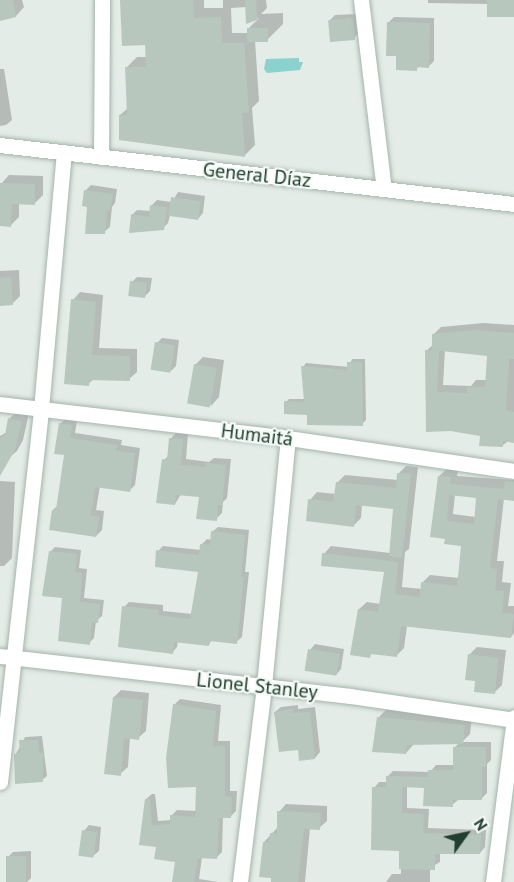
<!DOCTYPE html>
<html>
<head>
<meta charset="utf-8">
<style>
	body { margin:0 }
	#map { position:relative; width:514px; height:882px; overflow:hidden; background:#e3ece6; font-family:"PT Sans",sans-serif }
	div>[style] { position:absolute }
	.water>* { inset:0; background:#8bd1cd }
	.shadow>* { inset:0; background:#0003 }
	.building>* { inset:0; background:#b8c7be; transform-origin:0 0 }
	.roads { filter:drop-shadow(0 0 2px #a5b4ac) drop-shadow(0 0 2px #a5b4ac) }
	.minor>* { height:15px; margin:-7.5px; padding:0 7.5px; transform-origin:7.5px; border-radius:7.5px; background:#fff }
	span { translate:-50% -50%; white-space:nowrap; text-align:center; line-height:1.15; -webkit-text-stroke:4.5px #f3f9f5; paint-order:stroke }
	.street-label { font-size:20px; color:#223e30 }
	.north { position:absolute; left:436px; top:804px; width:60px; height:60px; -webkit-text-stroke:4px #f3f9f5; paint-order:stroke; rotate:57deg; font-size:16px; font-weight:700; line-height:24px; text-align:center; color:#223e30 }
	.north::after { content:''; display:block; margin:auto; width:21px; height:27px; background:#223e30; clip-path:polygon(50% 0,100% 100%,50% 72%,0 100%) }
</style>
</head>
<body>
<div id="map">
	<div class="water">
		<div style="clip-path:polygon(299px 58px,299px 62px,303px 62px,300px 70px,267px 73px,264px 69px,266px 59px)"></div>
	</div>
	<div class="shadow">
		<div style="clip-path:polygon(0 0,22px 0,24px 7px,16px 16px,0 19px)"></div>
		<div style="clip-path:polygon(evenodd,122px 0,204px 0,204px 8px,223px 8px,223px 0,266px 0,267px 8px,261px 14px,283px 13px,283px 24px,268px 39px,255px 40px,259px 101px,252px 108px,255px 145px,244px 156px,120px 115px,128px 108px,126px 68px,137px 57px,147px 57px,146px 44px,122px 0,247px 7px,248px 22px,259px 18px,248px 29px,248px 33px,232px 33px,231px 8px,247px 7px)"></div>
		<div style="clip-path:polygon(428px 0,514px 0,514px 15px,489px 4px,428px 3px)"></div>
		<div style="clip-path:polygon(358px 14px,359px 33px,354px 38px,330px 20px,335px 15px)"></div>
		<div style="clip-path:polygon(394px 17px,434px 18px,434px 61px,429px 66px,420px 66px,416px 69px,397px 55px,389px 22px)"></div>
		<div style="clip-path:polygon(0 69px,4px 69px,12px 120px,6px 125px,0 126px)"></div>
		<div style="clip-path:polygon(9px 175px,43px 176px,43px 195px,35px 203px,19px 203px,19px 217px,11px 225px,1px 184px)"></div>
		<div style="clip-path:polygon(91px 185px,117px 189px,115px 203px,112px 207px,110px 227px,104px 232px,89px 205px,86px 190px)"></div>
		<div style="clip-path:polygon(178px 192px,205px 196px,203px 213px,198px 219px,170px 215px,168px 223px,163px 228px,132px 215px,137px 210px,151px 211px,152px 205px,157px 200px,172px 202px)"></div>
		<div style="clip-path:polygon(19px 270px,20px 296px,12px 304px,0 305px,0 271px)"></div>
		<div style="clip-path:polygon(137px 277px,152px 278px,150px 291px,145px 296px,132px 282px)"></div>
		<div style="clip-path:polygon(80px 292px,103px 295px,99px 348px,137px 349px,137px 372px,129px 379px,94px 379px,88px 384px,73px 300px)"></div>
		<div style="clip-path:polygon(evenodd,483px 323px,514px 325px,514px 441px,508px 441px,502px 446px,482px 434px,450px 430px,427px 430px,426px 351px,434px 344px,433px 335px,441px 327px,483px 323px,445px 350px,489px 355px,487px 380px,476px 380px,471px 386px,443px 385px,445px 350px)"></div>
		<div style="clip-path:polygon(162px 338px,179px 340px,176px 366px,171px 371px,157px 343px)"></div>
		<div style="clip-path:polygon(203px 357px,224px 360px,219px 397px,211px 406px,195px 365px)"></div>
		<div style="clip-path:polygon(352px 359px,365px 359px,366px 420px,362px 424px,309px 414px,286px 402px,289px 399px,305px 399px,303px 367px,306px 363px,349px 367px)"></div>
		<div style="clip-path:polygon(17px 411px,29px 413px,23px 440px,17px 451px,0 465px,0 436px,7px 432px,9px 419px)"></div>
		<div style="clip-path:polygon(66px 418px,77px 420px,75px 433px,122px 440px,121px 445px,140px 448px,135px 485px,129px 491px,100px 486px,96px 510px,104px 511px,102px 530px,96px 536px,53px 510px,58px 505px,66px 454px,60px 424px)"></div>
		<div style="clip-path:polygon(176px 433px,188px 433px,186px 459px,209px 462px,214px 458px,231px 459px,227px 498px,223px 502px,222px 513px,216px 519px,200px 495px,181px 494px,175px 504px,164px 460px,169px 455px,170px 439px)"></div>
		<div style="clip-path:polygon(evenodd,406px 466px,418px 467px,409px 549px,405px 552px,402px 587px,422px 589px,422px 583px,430px 575px,459px 578px,463px 545px,446px 543px,439px 476px,447px 469px,458px 470px,457px 476px,514px 480px,514px 500px,504px 498px,497px 561px,504px 561px,502px 582px,511px 583px,508px 606px,514px 606px,514px 633px,511px 637px,407px 626px,404px 648px,396px 656px,373px 653px,369px 656px,359px 609px,367px 602px,381px 604px,386px 571px,324px 554px,331px 546px,390px 553px,395px 508px,362px 504px,361px 518px,353px 526px,310px 500px,317px 492px,336px 494px,337px 483px,345px 475px,398px 480px,399px 473px,406px 466px,455px 494px,477px 496px,476px 517px,453px 514px,455px 494px)"></div>
		<div style="clip-path:polygon(0 481px,15px 482px,12px 558px,4px 566px,0 566px)"></div>
		<div style="clip-path:polygon(218px 527px,249px 530px,245px 572px,249px 572px,242px 637px,236px 642px,213px 639px,209px 644px,178px 641px,177px 647px,172px 653px,124px 607px,129px 602px,163px 605px,163px 611px,193px 614px,200px 570px,158px 551px,163px 546px,201px 550px,202px 544px,207px 539px,212px 540px,212px 532px)"></div>
		<div style="clip-path:polygon(55px 547px,81px 550px,79px 568px,87px 569px,84px 598px,104px 600px,102px 616px,96px 621px,94px 638px,89px 643px,64px 597px,50px 552px)"></div>
		<div style="clip-path:polygon(315px 644px,344px 649px,341px 669px,336px 675px,310px 650px)"></div>
		<div style="clip-path:polygon(477px 647px,506px 650px,502px 685px,494px 693px,477px 680px,469px 655px)"></div>
		<div style="clip-path:polygon(121px 690px,149px 693px,146px 731px,138px 738px,130px 737px,128px 767px,120px 774px,114px 697px)"></div>
		<div style="clip-path:polygon(180px 699px,221px 705px,218px 741px,230px 741px,230px 791px,237px 791px,236px 811px,230px 817px,223px 817px,222px 852px,216px 858px,202px 857px,199px 879px,218px 882px,174px 882px,177px 860px,157px 846px,141px 844px,146px 799px,152px 794px,155px 794px,158px 821px,171px 820px,171px 816px,177px 810px,196px 811px,198px 785px,174px 705px)"></div>
		<div style="clip-path:polygon(298px 705px,298px 709px,315px 707px,320px 752px,315px 758px,299px 748px,275px 712px,281px 707px)"></div>
		<div style="clip-path:polygon(387px 709px,472px 717px,470px 734px,462px 742px,491px 742px,491px 760px,487px 764px,487px 793px,481px 799px,458px 800px,452px 805px,425px 786px,407px 786px,407px 808px,429px 809px,428px 828px,486px 830px,485px 847px,480px 853px,440px 852px,440px 862px,430px 868px,430px 882px,386px 882px,392px 874px,401px 874px,401px 849px,374px 788px,379px 782px,387px 782px,387px 777px,393px 771px,430px 772px,436px 765px,454px 765px,454px 748px,460px 742px,414px 744px,406px 753px,379px 717px)"></div>
		<div style="clip-path:polygon(42px 736px,47px 776px,42px 780px,16px 754px,25px 737px)"></div>
		<div style="clip-path:polygon(286px 804px,327px 806px,327px 821px,319px 828px,310px 828px,305px 882px,272px 882px,264px 842px,278px 827px,279px 812px)"></div>
		<div style="clip-path:polygon(89px 825px,101px 827px,99px 851px,93px 856px,84px 831px)"></div>
		<div style="clip-path:polygon(31px 851px,31px 878px,27px 882px,8px 882px,8px 857px,13px 852px)"></div>
	</div>
	<div class="building">
		<div style="clip-path:polygon(0 0,13px 0,16px 17px,0 21px)"></div>
		<div style="clip-path:polygon(120px 0,193px 0,194px 18px,221px 17px,222px 43px,244px 43px,249px 113px,242px 113px,245px 157px,119px 140px,119px 115px,127px 115px,125px 67px,146px 67px,145px 45px,122px 46px)"></div>
		<div style="clip-path:polygon(245px 0,256px 0,257px 20px,246px 24px)"></div>
		<div style="left:487px;top:0;width:27px;height:17px"></div>
		<div style="left:353px;top:18px;width:22px;height:25px;rotate:85deg"></div>
		<div style="clip-path:polygon(387px 22px,430px 23px,429px 68px,417px 67px,417px 71px,396px 70px,396px 56px,386px 56px)"></div>
		<div style="left:247px;top:28px;width:21px;height:14px"></div>
		<div style="clip-path:polygon(0 183px,35px 184px,35px 205px,12px 204px,11px 227px,0 226px)"></div>
		<div style="clip-path:polygon(84px 190px,113px 194px,110px 210px,107px 210px,105px 234px,85px 234px,87px 207px,82px 206px)"></div>
		<div style="left:171px;top:197px;width:30px;height:19px;rotate:8deg"></div>
		<div style="clip-path:polygon(150px 205px,167px 207px,164px 230px,129px 233px,131px 214px,149px 217px)"></div>
		<div style="clip-path:polygon(11px 277px,13px 305px,0 306px,0 278px)"></div>
		<div style="left:130px;top:281px;width:17px;height:15px;rotate:7deg"></div>
		<div style="clip-path:polygon(71px 299px,96px 302px,92px 355px,130px 356px,130px 381px,90px 380px,89px 386px,64px 384px)"></div>
		<div style="clip-path:polygon(475px 330px,514px 333px,514px 359px,509px 359px,506px 410px,514px 412px,514px 443px,503px 441px,503px 447px,479px 446px,480px 436px,450px 431px,426px 432px,425px 350px,439px 351px,437px 392px,467px 393px,467px 387px,485px 387px,487px 356px,432px 350px,432px 334px)"></div>
		<div style="left:155px;top:342px;width:20px;height:28px;rotate:9deg"></div>
		<div style="clip-path:polygon(347px 362px,362px 362px,363px 426px,307px 425px,307px 415px,284px 414px,284px 401px,304px 402px,301px 366px,347px 370px)"></div>
		<div style="left:194px;top:364px;width:23px;height:40px;rotate:10deg"></div>
		<div style="clip-path:polygon(8px 418px,22px 421px,15px 450px,0 476px,0 438px,5px 435px)"></div>
		<div style="clip-path:polygon(59px 423px,72px 425px,70px 438px,117px 445px,116px 451px,135px 453px,130px 492px,95px 487px,91px 515px,99px 517px,96px 537px,49px 530px,52px 510px,56px 510px,64px 455px,54px 454px)"></div>
		<div style="clip-path:polygon(169px 438px,183px 439px,181px 465px,206px 467px,206px 463px,226px 465px,222px 505px,218px 505px,217px 521px,196px 519px,199px 497px,176px 495px,175px 505px,156px 503px,162px 459px,167px 460px)"></div>
		<div style="clip-path:polygon(397px 473px,411px 474px,402px 558px,389px 556px,393px 509px,356px 505px,354px 527px,306px 521px,308px 499px,333px 502px,336px 482px,396px 488px)"></div>
		<div style="clip-path:polygon(evenodd,438px 476px,451px 477px,450px 484px,504px 489px,505px 480px,514px 481px,514px 501px,498px 499px,490px 568px,497px 569px,495px 590px,504px 591px,502px 613px,514px 614px,511px 638px,401px 626px,397px 657px,371px 654px,370px 658px,350px 655px,358px 609px,378px 612px,384px 572px,321px 566px,322px 553px,398px 562px,395px 594px,420px 597px,421px 582px,457px 586px,461px 546px,444px 544px,445px 539px,430px 537px,438px 476px,449px 495px,476px 498px,474px 524px,447px 521px,449px 495px)"></div>
		<div style="clip-path:polygon(211px 531px,245px 535px,241px 577px,244px 577px,237px 644px,210px 641px,209px 646px,174px 642px,173px 654px,118px 647px,122px 606px,159px 610px,158px 615px,190px 619px,198px 572px,155px 567px,156px 550px,199px 555px,200px 544px,210px 545px)"></div>
		<div style="clip-path:polygon(49px 551px,77px 554px,75px 572px,82px 573px,80px 602px,100px 604px,98px 623px,92px 622px,90px 645px,58px 641px,62px 598px,42px 596px)"></div>
		<div style="left:308px;top:649px;width:32px;height:22px;rotate:9deg"></div>
		<div style="clip-path:polygon(468px 654px,498px 658px,495px 694px,474px 692px,475px 681px,465px 680px)"></div>
		<div style="clip-path:polygon(113px 697px,143px 700px,139px 740px,124px 738px,121px 776px,104px 774px)"></div>
		<div style="clip-path:polygon(173px 704px,216px 711px,213px 746px,225px 746px,225px 796px,232px 797px,231px 818px,219px 818px,217px 859px,198px 858px,194px 882px,172px 882px,175px 862px,154px 859px,156px 847px,139px 845px,145px 799px,150px 799px,152px 826px,170px 824px,170px 815px,195px 817px,196px 787px,168px 788px,166px 758px)"></div>
		<div style="clip-path:polygon(293px 709px,293px 713px,310px 712px,315px 759px,299px 761px,298px 750px,279px 752px,274px 712px)"></div>
		<div style="clip-path:polygon(377px 717px,465px 725px,463px 744px,407px 745px,406px 754px,372px 752px)"></div>
		<div style="clip-path:polygon(19px 740px,38px 740px,39px 753px,43px 753px,43px 782px,15px 784px,14px 754px,20px 753px)"></div>
		<div style="clip-path:polygon(453px 747px,486px 747px,486px 767px,482px 767px,482px 800px,453px 800px,453px 807px,423px 806px,424px 788px,402px 787px,402px 813px,424px 814px,423px 833px,481px 835px,480px 854px,435px 854px,435px 870px,399px 869px,399px 851px,371px 850px,372px 787px,386px 787px,386px 776px,428px 777px,428px 770px,453px 770px)"></div>
		<div style="clip-path:polygon(277px 811px,321px 813px,320px 830px,304px 829px,298px 882px,271px 882px,271px 878px,259px 877px,263px 842px,269px 842px,270px 833px,277px 834px)"></div>
		<div style="left:82px;top:830px;width:15px;height:26px;rotate:8deg"></div>
		<div style="left:6px;top:856px;width:20px;height:26px"></div>
	</div>
	<div class="roads">
		<div class="minor">
			<div style="left:361px;top:0;width:190px;rotate:83.1deg"></div>
			<div style="left:0;top:145px;width:517px;rotate:6.55deg"></div>
			<div style="left:101px;top:157px;width:157px;rotate:-89.6deg"></div>
			<div style="left:0;top:404px;width:290px;rotate:6.7deg"></div>
			<div style="left:288px;top:438px;width:228px;rotate:8.3deg"></div>
			<div style="left:0;top:656px;width:352px;rotate:6.5deg"></div>
			<div style="left:350px;top:696px;width:166px;rotate:8.3deg"></div>
			<div style="left:0;top:782px;width:375px;rotate:-83.7deg"></div>
			<div style="left:41px;top:409px;width:258px;rotate:-84.9deg"></div>
			<div style="left:240px;top:882px;width:197px;rotate:-83deg"></div>
			<div style="left:264px;top:686px;width:249px;rotate:-84.5deg"></div>
			<div style="left:493px;top:882px;width:166px;rotate:-82.7deg"></div>
		</div>
	</div>
	<div class="street-label">
		<span style="left:257px;top:175px;rotate:6deg">General Díaz</span>
		<span style="left:257px;top:435px;rotate:7deg">Humaitá</span>
		<span style="left:257px;top:686px;rotate:6deg">Lionel Stanley</span>
	</div>
	<div class="north">N</div>
</div>
</body>
</html>
